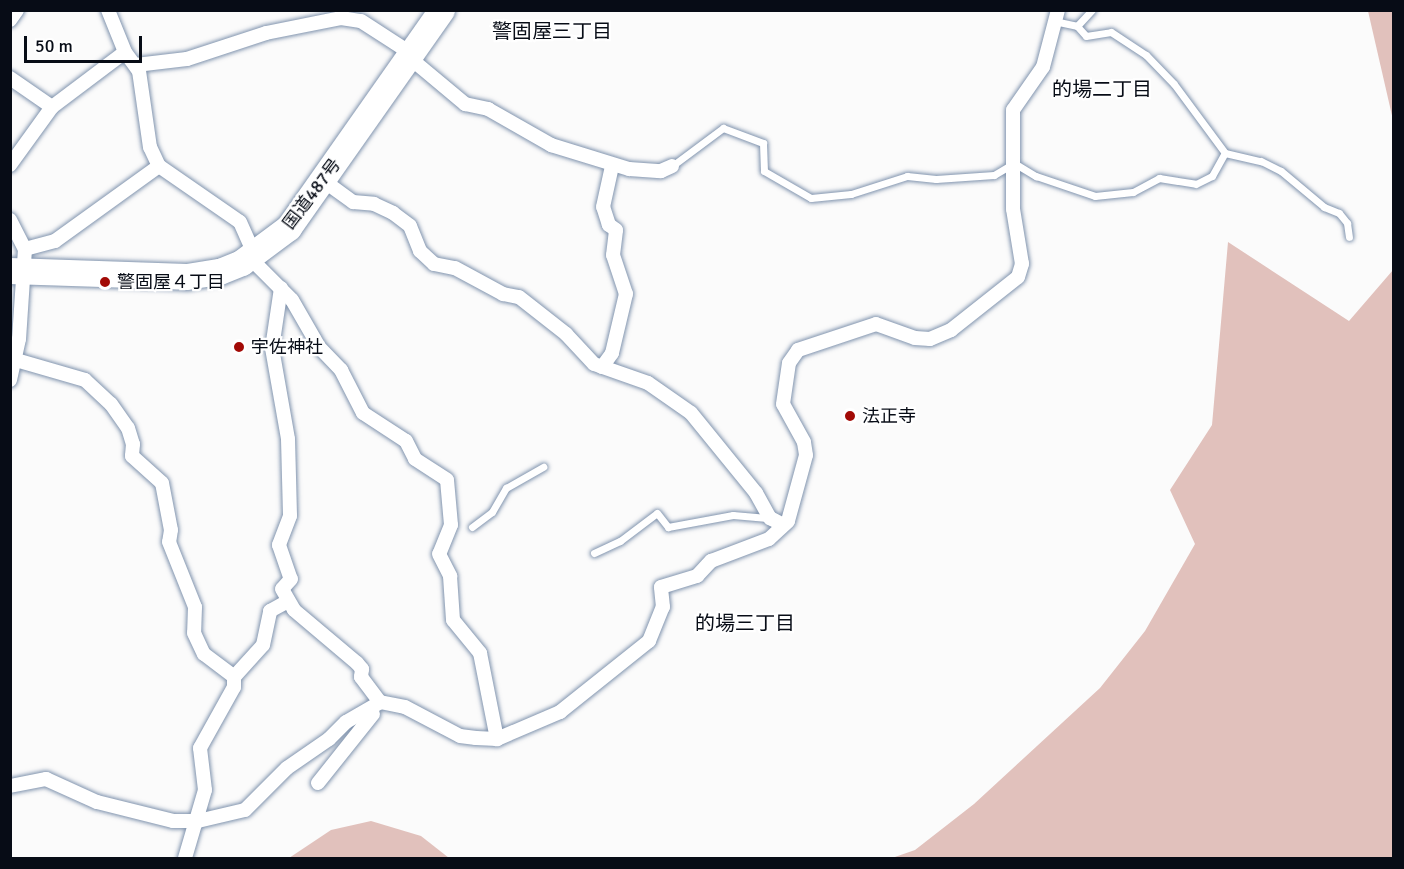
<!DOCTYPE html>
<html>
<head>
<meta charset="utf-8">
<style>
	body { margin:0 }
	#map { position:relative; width:1404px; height:869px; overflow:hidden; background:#fbfbfb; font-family:Signika,"Noto Sans JP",sans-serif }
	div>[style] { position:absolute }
	.green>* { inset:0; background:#e1c1bc }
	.roads { filter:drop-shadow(0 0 2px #8194ae) drop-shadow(0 0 2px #8194ae) }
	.lane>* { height:7px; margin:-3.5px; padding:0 3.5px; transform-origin:3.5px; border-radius:3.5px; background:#fff }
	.street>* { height:14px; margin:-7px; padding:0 7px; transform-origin:7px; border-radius:7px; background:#fff }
	.highway>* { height:26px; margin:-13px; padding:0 13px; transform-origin:13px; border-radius:13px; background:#fff }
	.dots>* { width:16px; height:16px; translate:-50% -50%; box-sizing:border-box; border:3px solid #fff; border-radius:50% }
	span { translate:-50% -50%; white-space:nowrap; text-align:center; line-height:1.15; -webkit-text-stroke:4.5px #fff; paint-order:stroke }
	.street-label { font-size:18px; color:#070c16 }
	.poi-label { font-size:18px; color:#070c16 }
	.left { translate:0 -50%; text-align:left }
	.neighbourhood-label { font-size:20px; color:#070c16 }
	.frame { position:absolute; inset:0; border:12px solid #070c16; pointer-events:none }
	.scale { position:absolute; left:24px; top:36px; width:118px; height:27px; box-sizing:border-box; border:3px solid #070c16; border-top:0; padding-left:8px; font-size:18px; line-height:21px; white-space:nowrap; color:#070c16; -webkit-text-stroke:4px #fff; paint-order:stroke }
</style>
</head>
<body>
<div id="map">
	<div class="green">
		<div style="clip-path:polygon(1368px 11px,1393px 11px,1393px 120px)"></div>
		<div style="clip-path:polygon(1228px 242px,1349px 321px,1393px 270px,1393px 858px,892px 858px,915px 850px,974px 804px,1100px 688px,1145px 631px,1195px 544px,1170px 490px,1212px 425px)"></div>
		<div style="clip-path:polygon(371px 821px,421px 836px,449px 858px,289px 858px,331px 830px)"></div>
	</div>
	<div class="roads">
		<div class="lane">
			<div style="left:1054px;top:21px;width:24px;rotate:12deg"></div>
			<div style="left:1077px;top:26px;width:22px;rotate:-47deg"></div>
			<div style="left:1077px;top:26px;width:13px;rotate:48deg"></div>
			<div style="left:1086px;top:36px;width:25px;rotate:-9deg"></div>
			<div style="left:1111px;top:32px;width:42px;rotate:33.3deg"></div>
			<div style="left:1146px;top:55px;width:40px;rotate:46deg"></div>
			<div style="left:1174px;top:84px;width:86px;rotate:53.5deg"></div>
			<div style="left:1225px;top:153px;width:37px;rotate:13deg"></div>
			<div style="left:1261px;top:161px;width:22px;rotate:27deg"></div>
			<div style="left:1281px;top:171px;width:56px;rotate:39.9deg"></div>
			<div style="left:1324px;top:207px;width:16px;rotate:22deg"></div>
			<div style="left:1339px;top:213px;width:13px;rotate:51deg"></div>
			<div style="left:1347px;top:223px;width:14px;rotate:82deg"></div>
			<div style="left:672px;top:166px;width:64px;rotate:-36.7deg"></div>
			<div style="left:723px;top:128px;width:43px;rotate:20.6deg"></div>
			<div style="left:763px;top:143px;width:28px;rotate:88deg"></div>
			<div style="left:764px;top:171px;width:54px;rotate:29.9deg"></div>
			<div style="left:811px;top:198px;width:40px;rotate:-5.7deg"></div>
			<div style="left:851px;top:194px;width:59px;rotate:-17.8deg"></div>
			<div style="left:907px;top:176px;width:29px;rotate:6deg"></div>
			<div style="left:936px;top:179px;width:58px;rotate:-3.9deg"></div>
			<div style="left:994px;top:175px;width:23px;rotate:-31deg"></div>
			<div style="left:1014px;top:163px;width:26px;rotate:31deg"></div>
			<div style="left:1036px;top:176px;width:62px;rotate:18.7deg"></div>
			<div style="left:1095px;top:196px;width:38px;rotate:-6deg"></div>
			<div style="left:1133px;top:192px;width:30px;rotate:-28deg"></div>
			<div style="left:1159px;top:178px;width:37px;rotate:9deg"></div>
			<div style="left:1196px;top:184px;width:18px;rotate:-27deg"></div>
			<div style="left:1212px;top:176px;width:26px;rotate:-61deg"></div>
			<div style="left:472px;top:527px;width:25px;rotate:-37deg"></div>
			<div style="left:492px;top:512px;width:28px;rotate:-60deg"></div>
			<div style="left:506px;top:488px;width:43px;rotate:-29.6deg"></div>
			<div style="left:594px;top:553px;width:29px;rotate:-25deg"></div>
			<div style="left:620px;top:541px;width:46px;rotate:-37.1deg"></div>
			<div style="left:657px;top:513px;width:18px;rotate:52deg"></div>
			<div style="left:668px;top:527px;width:66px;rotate:-10.5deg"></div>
			<div style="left:733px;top:515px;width:37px;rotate:5deg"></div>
		</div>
		<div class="street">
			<div style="left:108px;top:10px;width:45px;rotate:68deg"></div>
			<div style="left:125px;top:52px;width:24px;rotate:54deg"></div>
			<div style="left:139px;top:71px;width:77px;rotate:81.8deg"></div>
			<div style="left:150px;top:147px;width:21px;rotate:65deg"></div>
			<div style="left:159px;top:166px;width:98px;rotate:34.7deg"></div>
			<div style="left:240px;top:222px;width:37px;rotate:66deg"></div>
			<div style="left:10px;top:20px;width:12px;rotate:-55deg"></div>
			<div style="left:410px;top:58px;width:72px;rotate:39.9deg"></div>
			<div style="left:465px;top:104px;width:24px;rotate:12deg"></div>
			<div style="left:488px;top:109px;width:73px;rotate:29.7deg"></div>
			<div style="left:551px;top:145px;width:82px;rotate:17.1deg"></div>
			<div style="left:629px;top:169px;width:32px;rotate:4deg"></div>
			<div style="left:661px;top:171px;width:12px;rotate:-24deg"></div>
			<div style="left:136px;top:65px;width:51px;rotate:-6.7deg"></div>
			<div style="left:187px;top:59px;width:83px;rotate:-18.2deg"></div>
			<div style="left:266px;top:33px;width:76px;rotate:-11.3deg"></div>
			<div style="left:341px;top:18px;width:20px;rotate:9deg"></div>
			<div style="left:361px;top:21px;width:61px;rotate:32.9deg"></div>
			<div style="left:10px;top:78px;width:51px;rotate:34.6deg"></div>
			<div style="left:10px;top:165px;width:72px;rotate:-54.1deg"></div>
			<div style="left:52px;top:107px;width:91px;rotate:-37deg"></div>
			<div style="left:324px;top:181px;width:36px;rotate:36deg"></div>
			<div style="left:353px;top:202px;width:21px;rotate:5deg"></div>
			<div style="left:374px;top:204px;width:21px;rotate:25deg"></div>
			<div style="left:393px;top:213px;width:21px;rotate:37deg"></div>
			<div style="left:410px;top:226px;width:27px;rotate:68deg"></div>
			<div style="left:420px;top:251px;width:19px;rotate:43deg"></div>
			<div style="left:434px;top:264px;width:21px;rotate:11deg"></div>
			<div style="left:455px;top:268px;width:55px;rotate:28.4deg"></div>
			<div style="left:503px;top:294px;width:16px;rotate:11deg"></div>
			<div style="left:519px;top:297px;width:60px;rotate:38.2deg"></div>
			<div style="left:566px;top:334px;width:41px;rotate:47deg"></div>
			<div style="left:594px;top:364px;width:57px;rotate:19.4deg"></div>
			<div style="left:648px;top:383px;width:52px;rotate:34.9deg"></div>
			<div style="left:691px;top:413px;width:103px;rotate:50.9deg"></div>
			<div style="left:756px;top:493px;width:29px;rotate:61deg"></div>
			<div style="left:770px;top:518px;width:15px;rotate:28deg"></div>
			<div style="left:10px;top:220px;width:33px;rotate:63deg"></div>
			<div style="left:25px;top:249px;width:90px;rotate:93.8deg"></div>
			<div style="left:19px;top:339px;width:42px;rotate:102.4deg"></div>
			<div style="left:25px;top:249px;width:31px;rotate:-15deg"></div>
			<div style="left:55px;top:241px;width:128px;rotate:-35.8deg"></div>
			<div style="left:250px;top:258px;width:59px;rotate:45deg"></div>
			<div style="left:292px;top:300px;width:54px;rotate:60.1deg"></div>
			<div style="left:319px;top:347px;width:32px;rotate:46deg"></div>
			<div style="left:341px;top:370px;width:48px;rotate:62.9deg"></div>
			<div style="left:363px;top:413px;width:51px;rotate:33.1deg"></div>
			<div style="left:406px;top:441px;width:20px;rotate:63deg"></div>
			<div style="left:415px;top:459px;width:38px;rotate:33deg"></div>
			<div style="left:447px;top:480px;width:45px;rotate:84.9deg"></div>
			<div style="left:451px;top:525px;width:31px;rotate:112deg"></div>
			<div style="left:439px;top:554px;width:25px;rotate:63deg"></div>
			<div style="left:450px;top:576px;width:44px;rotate:86.1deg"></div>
			<div style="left:453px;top:620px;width:43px;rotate:50.7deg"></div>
			<div style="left:480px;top:653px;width:88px;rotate:78.8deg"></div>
			<div style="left:281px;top:288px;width:61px;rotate:98.5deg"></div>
			<div style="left:272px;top:348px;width:92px;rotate:80deg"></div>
			<div style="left:288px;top:439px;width:77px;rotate:88.5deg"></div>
			<div style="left:290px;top:516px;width:31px;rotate:111deg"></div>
			<div style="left:279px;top:545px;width:36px;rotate:71deg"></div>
			<div style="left:291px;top:579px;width:13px;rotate:132deg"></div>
			<div style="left:282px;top:589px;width:24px;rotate:60deg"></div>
			<div style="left:294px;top:610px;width:82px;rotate:40.1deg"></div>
			<div style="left:357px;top:663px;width:8px;rotate:50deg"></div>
			<div style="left:362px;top:669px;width:8px;rotate:97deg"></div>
			<div style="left:361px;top:677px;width:31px;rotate:53deg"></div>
			<div style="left:16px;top:360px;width:72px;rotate:16.2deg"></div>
			<div style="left:85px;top:380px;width:35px;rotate:43deg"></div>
			<div style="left:111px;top:404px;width:29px;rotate:55deg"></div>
			<div style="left:128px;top:428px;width:17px;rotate:73deg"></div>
			<div style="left:133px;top:444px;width:12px;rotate:95deg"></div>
			<div style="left:132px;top:456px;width:40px;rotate:42deg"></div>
			<div style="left:162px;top:483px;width:48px;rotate:79.2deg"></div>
			<div style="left:171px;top:530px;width:12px;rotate:99deg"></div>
			<div style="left:169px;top:542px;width:70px;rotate:68.2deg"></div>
			<div style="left:195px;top:607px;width:26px;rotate:92deg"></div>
			<div style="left:194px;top:633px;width:23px;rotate:65deg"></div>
			<div style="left:204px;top:654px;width:38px;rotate:37deg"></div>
			<div style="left:234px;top:677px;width:10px;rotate:90deg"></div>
			<div style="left:234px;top:687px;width:70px;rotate:119.1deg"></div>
			<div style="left:200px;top:748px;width:42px;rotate:83.2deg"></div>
			<div style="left:205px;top:790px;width:71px;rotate:106.4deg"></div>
			<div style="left:602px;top:367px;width:17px;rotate:-54deg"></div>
			<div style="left:612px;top:353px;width:61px;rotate:-76.7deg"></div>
			<div style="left:626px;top:294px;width:41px;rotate:-108.4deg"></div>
			<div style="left:613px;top:255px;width:25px;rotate:-83deg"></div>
			<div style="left:616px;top:230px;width:9px;rotate:-144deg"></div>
			<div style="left:609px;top:225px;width:19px;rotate:-108deg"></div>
			<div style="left:603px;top:207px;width:42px;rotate:-77.6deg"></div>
			<div style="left:234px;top:677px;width:43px;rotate:-47.8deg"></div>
			<div style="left:263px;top:645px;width:35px;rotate:-78deg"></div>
			<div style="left:270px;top:611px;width:21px;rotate:-29deg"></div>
			<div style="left:318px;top:783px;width:88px;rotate:-51.4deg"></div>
			<div style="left:10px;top:786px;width:37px;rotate:-11deg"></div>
			<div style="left:46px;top:779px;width:56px;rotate:24.3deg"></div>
			<div style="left:97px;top:802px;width:78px;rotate:14deg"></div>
			<div style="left:173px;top:821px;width:25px"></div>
			<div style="left:198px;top:821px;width:48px;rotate:-13.2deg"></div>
			<div style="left:245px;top:810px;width:59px;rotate:-45deg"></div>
			<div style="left:287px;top:768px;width:51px;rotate:-34.6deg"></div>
			<div style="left:329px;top:739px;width:24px;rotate:-45deg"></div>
			<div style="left:346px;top:722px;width:39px;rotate:-30deg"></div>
			<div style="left:380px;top:702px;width:25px;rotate:11deg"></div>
			<div style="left:405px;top:707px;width:62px;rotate:27.8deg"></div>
			<div style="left:460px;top:736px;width:16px;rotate:7deg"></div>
			<div style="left:476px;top:738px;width:21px;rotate:3deg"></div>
			<div style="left:497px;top:739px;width:69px;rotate:-23.2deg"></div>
			<div style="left:560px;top:712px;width:114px;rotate:-38.6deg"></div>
			<div style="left:649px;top:641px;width:37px;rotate:-68deg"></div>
			<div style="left:663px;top:607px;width:20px;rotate:-96deg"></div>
			<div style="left:661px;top:587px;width:38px;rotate:-17deg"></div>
			<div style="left:697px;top:576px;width:21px;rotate:-47deg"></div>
			<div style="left:711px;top:561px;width:62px;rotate:-20.8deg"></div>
			<div style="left:769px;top:539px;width:26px;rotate:-43deg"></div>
			<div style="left:788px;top:521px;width:68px;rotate:-74.7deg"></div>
			<div style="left:806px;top:455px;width:13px;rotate:-99deg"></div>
			<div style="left:804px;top:442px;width:43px;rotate:-118.9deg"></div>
			<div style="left:783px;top:404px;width:41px;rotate:-81.7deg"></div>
			<div style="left:789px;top:363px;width:16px;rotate:-55deg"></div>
			<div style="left:798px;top:350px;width:82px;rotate:-18.4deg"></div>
			<div style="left:876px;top:324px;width:41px;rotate:19.7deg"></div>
			<div style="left:915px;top:338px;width:15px;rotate:4deg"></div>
			<div style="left:930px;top:339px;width:23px;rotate:-23deg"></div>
			<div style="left:951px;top:330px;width:85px;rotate:-38.3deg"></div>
			<div style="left:1018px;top:277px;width:14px;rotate:-73deg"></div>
			<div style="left:1022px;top:264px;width:56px;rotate:-99.3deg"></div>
			<div style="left:1013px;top:209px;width:99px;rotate:-90deg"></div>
			<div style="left:1013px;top:110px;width:52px;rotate:-55.1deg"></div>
			<div style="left:1043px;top:67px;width:59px;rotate:-75.3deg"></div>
		</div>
		<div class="highway">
			<div style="left:10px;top:271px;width:177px;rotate:1.9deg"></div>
			<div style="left:187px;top:277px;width:33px;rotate:-9deg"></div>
			<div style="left:220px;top:272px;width:24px;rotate:-22deg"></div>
			<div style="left:242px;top:263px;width:59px;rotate:-36.7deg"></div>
			<div style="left:289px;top:228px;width:266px;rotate:-54.9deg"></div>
		</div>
	</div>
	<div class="dots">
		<div style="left:105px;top:282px;background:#a20a06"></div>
		<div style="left:239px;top:347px;background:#a20a06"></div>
		<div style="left:850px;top:416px;background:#a20a06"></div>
	</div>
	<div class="street-label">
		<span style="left:312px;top:194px;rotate:-53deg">国道487号</span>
	</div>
	<div class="poi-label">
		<span class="left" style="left:117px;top:282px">警固屋４丁目</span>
		<span class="left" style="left:251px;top:347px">宇佐神社</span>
		<span class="left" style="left:862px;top:416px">法正寺</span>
	</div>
	<div class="neighbourhood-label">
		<span style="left:552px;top:31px">警固屋三丁目</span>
		<span style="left:1102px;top:89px">的場二丁目</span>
		<span style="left:745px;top:623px">的場三丁目</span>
	</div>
	<div class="frame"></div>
	<div class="scale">50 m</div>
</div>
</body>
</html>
